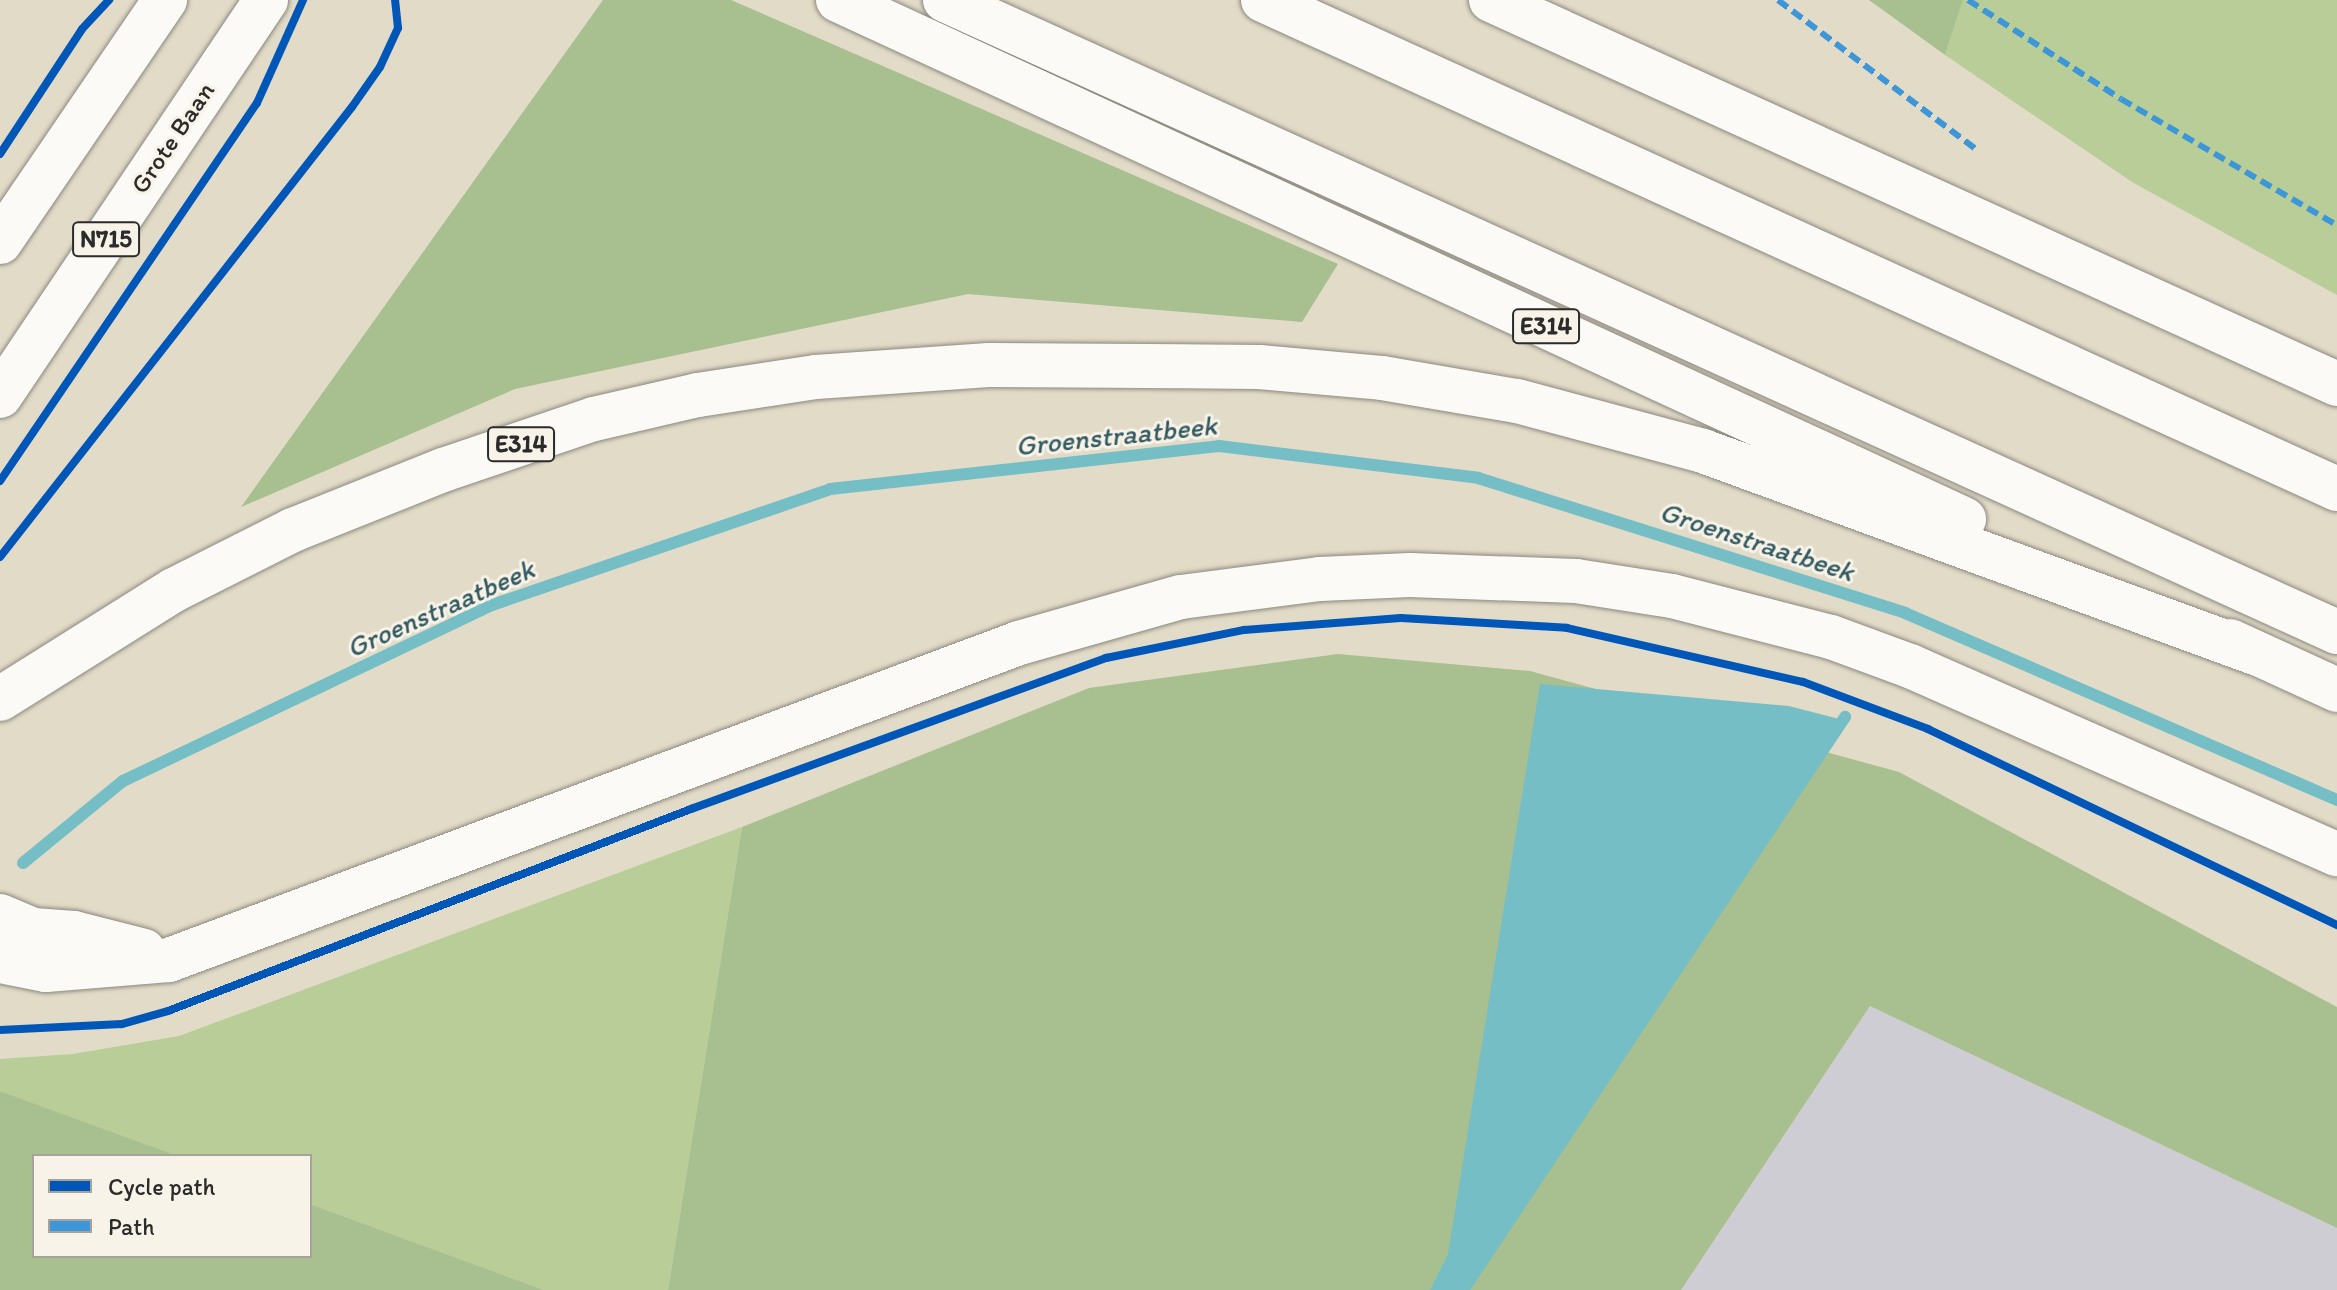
<!DOCTYPE html>
<html>
<head>
<meta charset="utf-8">
<style>
	body { margin:0 }
	#map { position:relative; width:2337px; height:1290px; overflow:hidden; background:#e2dbc8; font-family:Itim,sans-serif }
	div>[style] { position:absolute }
	.industrial>* { inset:0; background:#cfcdd4 }
	.green>* { inset:0; background:#b8cd98 }
	.forest>* { inset:0; background:#a8bf90 }
	.water>* { inset:0; background:#75bec6 }
	.stream>* { height:12px; margin:-6px; padding:0 6px; transform-origin:6px; border-radius:6px; background:#75bec6 }
	.roads { filter:drop-shadow(0 0 2px #8c887f) drop-shadow(0 0 2px #8c887f) }
	.secondary>* { height:44px; margin:-22px; padding:0 22px; transform-origin:22px; border-radius:22px; background:#fbfaf7 }
	.highway>* { height:44px; margin:-22px; padding:0 22px; transform-origin:22px; border-radius:22px; background:#fbfaf7 }
	.quiet>* { height:6px; margin-top:-3px; transform-origin:0; background:repeating-linear-gradient(90deg,#3c96d7 0 12px,transparent 0 18px) }
	.cycleway>* { height:8px; margin:-4px; padding:0 4px; transform-origin:4px; border-radius:4px; background:#0057b8 }
	span { translate:-50% -50%; white-space:nowrap; text-align:center; line-height:1.15; -webkit-text-stroke:6px #f7f3e8; paint-order:stroke }
	.shield-label span { padding:2px 6px; background:#f7f3e8; border:2px solid; border-radius:6px; -webkit-text-stroke-width:0 }
	.shield-label { font-size:24px; color:#2b2b2b; font-weight:700 }
	.street-label { font-size:26px; color:#2b2b2b }
	.water-label { font-size:28px; color:#345a61; font-style:italic }
	.legend { position:absolute; left:32px; top:1154px; width:280px; height:104px; box-sizing:border-box; background:#f7f3e8; border:2px solid #a5a39c; margin:0; padding:10px 14px; list-style:none; font-size:24px; color:#2b2b2b }
	.legend li { display:flex; align-items:center; gap:16px; height:40px }
	.legend b { width:40px; border:2px solid #a5a39c }
</style>
</head>
<body>
<div id="map">
	<div class="industrial">
		<div style="clip-path:polygon(1870px 1006px,2337px 1228px,2337px 1290px,1681px 1290px)"></div>
	</div>
	<div class="green">
		<div style="clip-path:polygon(1963px 0,2337px 0,2337px 295px,2132px 182px,1945px 55px)"></div>
		<div style="clip-path:polygon(742px 827px,668px 1290px,544px 1290px,310px 1204px,310px 1156px,178px 1156px,0 1091px,0 1059px,73px 1054px,179px 1036px)"></div>
	</div>
	<div class="forest">
		<div style="clip-path:polygon(603px 0,731px 0,1338px 264px,1302px 322px,968px 294px,515px 389px,241px 507px)"></div>
		<div style="clip-path:polygon(1869px 0,1963px 0,1945px 55px)"></div>
		<div style="clip-path:polygon(1338px 654px,1530px 671px,1899px 772px,2337px 1007px,2337px 1228px,1870px 1006px,1681px 1290px,668px 1290px,742px 827px,1089px 688px)"></div>
		<div style="clip-path:polygon(0 1091px,178px 1156px,34px 1156px,34px 1256px,310px 1256px,310px 1204px,544px 1290px,0 1290px)"></div>
	</div>
	<div class="water">
		<div style="clip-path:polygon(1540px 684px,1789px 706px,1843px 720px,1463px 1290px,1430px 1290px,1448px 1254px)"></div>
	</div>
	<div class="stream">
		<div style="left:23px;top:863px;width:129px;rotate:-39.4deg"></div>
		<div style="left:123px;top:781px;width:409px;rotate:-25.5deg"></div>
		<div style="left:492px;top:605px;width:357px;rotate:-18.9deg"></div>
		<div style="left:830px;top:489px;width:391px;rotate:-6.3deg"></div>
		<div style="left:1219px;top:446px;width:261px;rotate:7deg"></div>
		<div style="left:1478px;top:478px;width:448px;rotate:17.5deg"></div>
		<div style="left:1905px;top:613px;width:471px;rotate:23.4deg"></div>
		<div style="left:1463px;top:1290px;width:689px;rotate:-56.31deg"></div>
	</div>
	<div class="roads">
		<div class="secondary">
			<div style="left:0;top:916px;width:36px;rotate:23deg"></div>
			<div style="left:33px;top:930px;width:41px;rotate:4.2deg"></div>
			<div style="left:74px;top:933px;width:72px;rotate:14.4deg"></div>
			<div style="left:0;top:961px;width:47px;rotate:11.1deg"></div>
			<div style="left:46px;top:970px;width:123px;rotate:-4.6deg"></div>
			<div style="left:169px;top:960px;width:907px;rotate:-20.45deg"></div>
			<div style="left:1019px;top:643px;width:168px;rotate:-15.9deg"></div>
			<div style="left:1181px;top:597px;width:140px;rotate:-7.4deg"></div>
			<div style="left:1320px;top:579px;width:90px;rotate:-2.5deg"></div>
			<div style="left:1410px;top:575px;width:166px;rotate:2.1deg"></div>
			<div style="left:1576px;top:581px;width:97px;rotate:8.9deg"></div>
			<div style="left:1672px;top:596px;width:164px;rotate:14.5deg"></div>
			<div style="left:1831px;top:637px;width:84px;rotate:20.2deg"></div>
			<div style="left:1910px;top:666px;width:467px;rotate:23.8deg"></div>
		</div>
		<div class="highway">
			<div style="left:838px;top:0;width:1240px;rotate:24.75deg"></div>
			<div style="left:945px;top:0;width:1529px;rotate:24.42deg"></div>
			<div style="left:1263px;top:0;width:1180px;rotate:24.48deg"></div>
			<div style="left:1491px;top:0;width:929px;rotate:24.41deg"></div>
			<div style="left:0;top:242px;width:293px;rotate:-55.7deg"></div>
			<div style="left:0;top:396px;width:477px;rotate:-56.1deg"></div>
			<div style="left:2230px;top:641px;width:118px;rotate:24.6deg"></div>
			<div style="left:0;top:699px;width:205px;rotate:-32.1deg"></div>
			<div style="left:174px;top:590px;width:133px;rotate:-26.8deg"></div>
			<div style="left:293px;top:530px;width:162px;rotate:-21.8deg"></div>
			<div style="left:443px;top:470px;width:159px;rotate:-18.7deg"></div>
			<div style="left:594px;top:419px;width:107px;rotate:-13deg"></div>
			<div style="left:698px;top:395px;width:119px;rotate:-8.7deg"></div>
			<div style="left:816px;top:377px;width:173px;rotate:-4deg"></div>
			<div style="left:989px;top:365px;width:270px;rotate:0.4deg"></div>
			<div style="left:1259px;top:367px;width:123px;rotate:5.1deg"></div>
			<div style="left:1382px;top:378px;width:137px;rotate:9.7deg"></div>
			<div style="left:1517px;top:401px;width:193px;rotate:15deg"></div>
			<div style="left:1703px;top:451px;width:588px;rotate:20.1deg"></div>
		</div>
	</div>
	<div class="quiet">
		<div style="left:1778px;top:0;width:248px;rotate:37deg"></div>
		<div style="left:1968px;top:0;width:182px;rotate:32.9deg"></div>
		<div style="left:2121px;top:99px;width:250px;rotate:30.3deg"></div>
	</div>
	<div class="cycleway">
		<div style="left:0;top:154px;width:149px;rotate:-56.7deg"></div>
		<div style="left:82px;top:29px;width:40px;rotate:-47deg"></div>
		<div style="left:0;top:481px;width:457px;rotate:-55.8deg"></div>
		<div style="left:257px;top:103px;width:113px;rotate:-65.9deg"></div>
		<div style="left:0;top:557px;width:571px;rotate:-51.97deg"></div>
		<div style="left:352px;top:107px;width:49px;rotate:-55deg"></div>
		<div style="left:380px;top:67px;width:43px;rotate:-65.2deg"></div>
		<div style="left:398px;top:28px;width:28px;rotate:-96deg"></div>
		<div style="left:0;top:1030px;width:122px;rotate:-2.8deg"></div>
		<div style="left:122px;top:1024px;width:48px;rotate:-15.8deg"></div>
		<div style="left:168px;top:1011px;width:561px;rotate:-21.12deg"></div>
		<div style="left:691px;top:809px;width:442px;rotate:-20deg"></div>
		<div style="left:1106px;top:658px;width:141px;rotate:-11.5deg"></div>
		<div style="left:1244px;top:630px;width:157px;rotate:-4.4deg"></div>
		<div style="left:1401px;top:618px;width:166px;rotate:3.4deg"></div>
		<div style="left:1567px;top:628px;width:242px;rotate:12.9deg"></div>
		<div style="left:1803px;top:682px;width:134px;rotate:20.6deg"></div>
		<div style="left:1928px;top:729px;width:454px;rotate:25.6deg"></div>
	</div>
	<div class="shield-label">
		<span style="left:106px;top:239px">N715</span>
		<span style="left:1546px;top:326px">E314</span>
		<span style="left:521px;top:444px">E314</span>
	</div>
	<div class="street-label">
		<span style="left:173px;top:138px;rotate:-56deg">Grote Baan</span>
	</div>
	<div class="water-label">
		<span style="left:1116px;top:435px;rotate:-6deg">Groenstraatbeek</span>
		<span style="left:1757px;top:541px;rotate:18deg">Groenstraatbeek</span>
		<span style="left:440px;top:608px;rotate:-24deg">Groenstraatbeek</span>
	</div>
	<ul class="legend">
	<li><b style="height:10px;background:#0057b8"></b>Cycle path</li>
	<li><b style="height:10px;background:#3c96d7"></b>Path</li>
	</ul>
</div>
</body>
</html>
